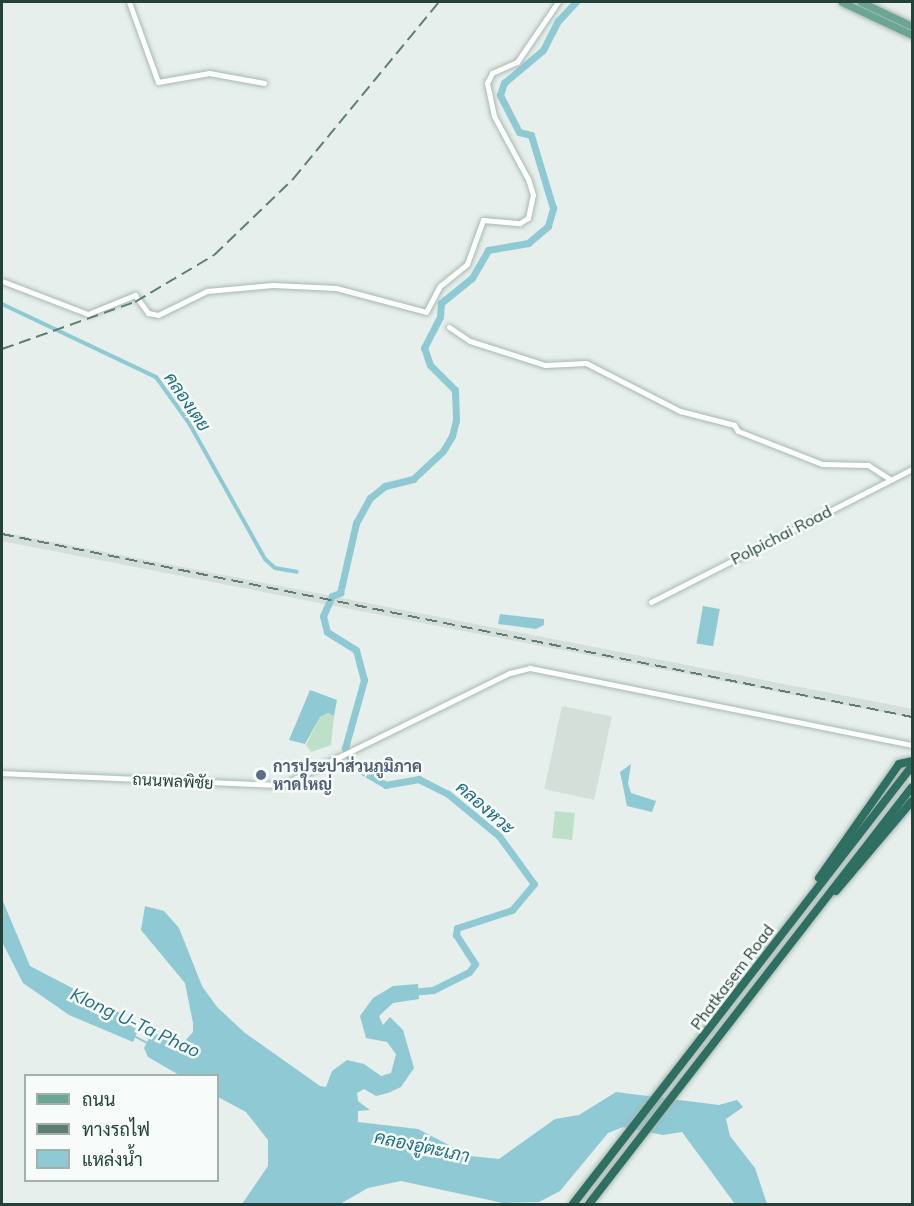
<!DOCTYPE html>
<html>
<head>
<meta charset="utf-8">
<style>
	body { margin:0 }
	#map { position:relative; width:914px; height:1206px; overflow:hidden; background:#e6efeb; font-family:Mulish,Sarabun,sans-serif }
	div>[style] { position:absolute }
	.built>* { inset:0; background:#d4dfda; transform-origin:0 0 }
	.green>* { inset:0; background:#bfe0c8; transform-origin:0 0 }
	.water>* { inset:0; background:#8ec9d4; transform-origin:0 0 }
	.stream>* { height:1.5px; margin:-0.75px; padding:0 0.75px; transform-origin:0.75px; border-radius:0.75px; background:#8ec9d4 }
	.canal>* { height:4px; margin:-2px; padding:0 2px; transform-origin:2px; border-radius:2px; background:#8ec9d4 }
	.river>* { height:7px; margin:-3.5px; padding:0 3.5px; transform-origin:3.5px; border-radius:3.5px; background:#8ec9d4 }
	.roads { filter:drop-shadow(0 0 2px #a8b8b2) drop-shadow(0 0 2px #a8b8b2) }
	.minor>* { height:5px; margin:-2.5px; padding:0 2.5px; transform-origin:2.5px; border-radius:2.5px; background:#fff }
	.major>* { height:7px; margin:-3.5px; padding:0 3.5px; transform-origin:3.5px; border-radius:3.5px; background:#6aa596 }
	.highway>* { height:8px; margin:-4px; padding:0 4px; transform-origin:4px; border-radius:4px; background:#2f6f62 }
	.rail>* { height:1.5px; margin-top:-0.75px; transform-origin:0; background:repeating-linear-gradient(90deg,#5f7d75 0 12px,transparent 0 18px) }
	.dots>* { width:16px; height:16px; translate:-50% -50%; box-sizing:border-box; border:3px solid #f7fbf9; border-radius:50% }
	span { translate:-50% -50%; white-space:nowrap; text-align:center; line-height:1.15; -webkit-text-stroke:5px #f7fbf9; paint-order:stroke }
	.street-label { font-size:16px; color:#24423a }
	.service-label { font-size:16px; color:#4e5e75; font-weight:700 }
	.left { translate:0 -50%; text-align:left }
	.water-label { font-size:18px; color:#1c6f80; font-style:italic }
	.frame { position:absolute; inset:0; border:3px solid #24423a; pointer-events:none }
	.legend { position:absolute; left:24px; top:1074px; width:195px; height:108px; box-sizing:border-box; background:#f7fbf9; border:2px solid #a3b1ad; margin:0; padding:8px 10px; list-style:none; font-size:18px; color:#24423a }
	.legend li { display:flex; align-items:center; gap:12px; height:30px }
	.legend b { width:30px; border:2px solid #a3b1ad }
</style>
</head>
<body>
<div id="map">
	<div class="built">
		<div style="left:2px;top:532px;width:928px;height:9px;rotate:11deg"></div>
		<div style="left:562px;top:706px;width:51px;height:85px;rotate:12deg"></div>
	</div>
	<div class="green">
		<div style="clip-path:polygon(328px 713px,334px 716px,331px 745px,311px 752px,306px 745px,320px 717px)"></div>
		<div style="left:555px;top:811px;width:20px;height:27px;rotate:6deg"></div>
	</div>
	<div class="water">
		<div style="left:703px;top:606px;width:17px;height:38px;rotate:10deg"></div>
		<div style="clip-path:polygon(500px 614px,544px 619px,544px 625px,536px 629px,498px 624px)"></div>
		<div style="clip-path:polygon(310px 690px,337px 700px,334px 716px,328px 713px,320px 717px,305px 744px,289px 740px)"></div>
		<div style="clip-path:polygon(631px 764px,628px 783px,631px 793px,656px 801px,652px 812px,627px 806px,620px 772px)"></div>
		<div style="clip-path:polygon(2px 899px,30px 966px,120px 1013px,119px 1019px,138px 1030px,133px 1042px,69px 1015px,23px 983px,2px 942px)"></div>
		<div style="clip-path:polygon(145px 906px,164px 911px,179px 928px,202px 986px,217px 1007px,245px 1033px,320px 1086px,326px 1087px,332px 1071px,347px 1060px,364px 1064px,381px 1076px,391px 1073px,396px 1054px,387px 1042px,366px 1038px,360px 1016px,373px 998px,393px 986px,418px 984px,419px 999px,393px 1003px,379px 1016px,383px 1025px,390px 1017px,403px 1030px,414px 1068px,401px 1087px,388px 1093px,376px 1096px,364px 1089px,357px 1093px,358px 1101px,370px 1110px,358px 1111px,358px 1122px,418px 1129px,470px 1156px,499px 1159px,555px 1119px,579px 1115px,616px 1092px,719px 1105px,737px 1100px,743px 1107px,726px 1119px,730px 1136px,755px 1168px,767px 1204px,735px 1204px,682px 1132px,663px 1135px,623px 1127px,608px 1133px,560px 1191px,539px 1202px,503px 1203px,401px 1181px,368px 1188px,340px 1204px,242px 1204px,268px 1166px,268px 1140px,246px 1112px,218px 1097px,218px 1076px,179px 1075px,148px 1057px,144px 1048px,150px 1036px,159px 1034px,184px 1042px,193px 1032px,193px 1023px,185px 983px,141px 930px)"></div>
	</div>
	<div class="stream">
		<div style="left:136px;top:1037px;width:13px;rotate:27deg"></div>
	</div>
	<div class="canal">
		<div style="left:2px;top:304px;width:170px;rotate:25.4deg"></div>
		<div style="left:156px;top:377px;width:57px;rotate:54.3deg"></div>
		<div style="left:189px;top:423px;width:156px;rotate:60.8deg"></div>
		<div style="left:265px;top:559px;width:13px;rotate:42deg"></div>
		<div style="left:275px;top:568px;width:22px;rotate:10deg"></div>
	</div>
	<div class="river">
		<div style="left:411px;top:992px;width:22px;rotate:-5deg"></div>
		<div style="left:433px;top:990px;width:40px;rotate:-26.6deg"></div>
		<div style="left:469px;top:972px;width:10px;rotate:-53deg"></div>
		<div style="left:475px;top:964px;width:35px;rotate:-123deg"></div>
		<div style="left:456px;top:935px;width:7px;rotate:-82deg"></div>
		<div style="left:457px;top:928px;width:58px;rotate:-18.1deg"></div>
		<div style="left:512px;top:910px;width:34px;rotate:-50deg"></div>
		<div style="left:534px;top:884px;width:59px;rotate:-126.1deg"></div>
		<div style="left:499px;top:836px;width:66px;rotate:-140.5deg"></div>
		<div style="left:448px;top:794px;width:33px;rotate:-153deg"></div>
		<div style="left:419px;top:779px;width:34px;rotate:170deg"></div>
		<div style="left:386px;top:785px;width:38px;rotate:-150deg"></div>
		<div style="left:353px;top:766px;width:20px;rotate:-114deg"></div>
		<div style="left:345px;top:748px;width:71px;rotate:-74.4deg"></div>
		<div style="left:364px;top:680px;width:31px;rotate:-105deg"></div>
		<div style="left:356px;top:650px;width:34px;rotate:-148deg"></div>
		<div style="left:327px;top:632px;width:16px;rotate:-104deg"></div>
		<div style="left:323px;top:616px;width:22px;rotate:-66deg"></div>
		<div style="left:332px;top:596px;width:9px;rotate:-21deg"></div>
		<div style="left:340px;top:593px;width:72px;rotate:-77.1deg"></div>
		<div style="left:356px;top:523px;width:29px;rotate:-61deg"></div>
		<div style="left:370px;top:498px;width:19px;rotate:-39deg"></div>
		<div style="left:385px;top:486px;width:29px;rotate:-14deg"></div>
		<div style="left:413px;top:479px;width:41px;rotate:-43deg"></div>
		<div style="left:443px;top:451px;width:17px;rotate:-59deg"></div>
		<div style="left:452px;top:436px;width:16px;rotate:-76deg"></div>
		<div style="left:456px;top:420px;width:30px;rotate:-92deg"></div>
		<div style="left:455px;top:390px;width:35px;rotate:-135deg"></div>
		<div style="left:430px;top:365px;width:18px;rotate:-109deg"></div>
		<div style="left:424px;top:348px;width:35px;rotate:-63deg"></div>
		<div style="left:440px;top:317px;width:14px;rotate:-86deg"></div>
		<div style="left:441px;top:303px;width:40px;rotate:-39deg"></div>
		<div style="left:472px;top:278px;width:32px;rotate:-60deg"></div>
		<div style="left:488px;top:250px;width:41px;rotate:-9.9deg"></div>
		<div style="left:528px;top:243px;width:26px;rotate:-40deg"></div>
		<div style="left:548px;top:226px;width:19px;rotate:-74deg"></div>
		<div style="left:553px;top:208px;width:76px;rotate:-106.8deg"></div>
		<div style="left:531px;top:135px;width:12px;rotate:-166deg"></div>
		<div style="left:519px;top:132px;width:42px;rotate:-117.2deg"></div>
		<div style="left:500px;top:95px;width:13px;rotate:-72deg"></div>
		<div style="left:504px;top:83px;width:51px;rotate:-40.2deg"></div>
		<div style="left:543px;top:50px;width:33px;rotate:-63deg"></div>
		<div style="left:558px;top:21px;width:26px;rotate:-47deg"></div>
	</div>
	<div class="roads">
		<div class="minor">
			<div style="left:129px;top:2px;width:85px;rotate:70.1deg"></div>
			<div style="left:158px;top:82px;width:52px;rotate:-10deg"></div>
			<div style="left:209px;top:73px;width:56px;rotate:10.3deg"></div>
			<div style="left:2px;top:281px;width:92px;rotate:21deg"></div>
			<div style="left:88px;top:314px;width:51px;rotate:-22deg"></div>
			<div style="left:135px;top:295px;width:22px;rotate:54deg"></div>
			<div style="left:148px;top:313px;width:10px;rotate:11deg"></div>
			<div style="left:158px;top:315px;width:55px;rotate:-26.1deg"></div>
			<div style="left:207px;top:291px;width:66px;rotate:-5.2deg"></div>
			<div style="left:273px;top:285px;width:63px;rotate:2.7deg"></div>
			<div style="left:336px;top:288px;width:93px;rotate:14.9deg"></div>
			<div style="left:426px;top:312px;width:30px;rotate:-62deg"></div>
			<div style="left:440px;top:286px;width:35px;rotate:-39deg"></div>
			<div style="left:467px;top:264px;width:47px;rotate:-70deg"></div>
			<div style="left:483px;top:220px;width:37px;rotate:5deg"></div>
			<div style="left:520px;top:223px;width:9px;rotate:-32deg"></div>
			<div style="left:528px;top:218px;width:24px;rotate:-78deg"></div>
			<div style="left:533px;top:195px;width:17px;rotate:-107deg"></div>
			<div style="left:528px;top:179px;width:72px;rotate:-118.4deg"></div>
			<div style="left:494px;top:116px;width:34px;rotate:-102deg"></div>
			<div style="left:487px;top:83px;width:11px;rotate:-63deg"></div>
			<div style="left:492px;top:73px;width:27px;rotate:-24deg"></div>
			<div style="left:517px;top:62px;width:73px;rotate:-55.7deg"></div>
			<div style="left:449px;top:327px;width:25px;rotate:34deg"></div>
			<div style="left:470px;top:341px;width:79px;rotate:17.7deg"></div>
			<div style="left:545px;top:365px;width:41px;rotate:-2.8deg"></div>
			<div style="left:586px;top:363px;width:106px;rotate:27.1deg"></div>
			<div style="left:680px;top:411px;width:56px;rotate:14.5deg"></div>
			<div style="left:734px;top:425px;width:7px;rotate:56deg"></div>
			<div style="left:738px;top:431px;width:90px;rotate:21.4deg"></div>
			<div style="left:822px;top:464px;width:46px;rotate:1.2deg"></div>
			<div style="left:868px;top:465px;width:27px;rotate:33deg"></div>
			<div style="left:651px;top:602px;width:293px;rotate:-27deg"></div>
			<div style="left:2px;top:773px;width:280px;rotate:2.5deg"></div>
			<div style="left:282px;top:785px;width:254px;rotate:-26.2deg"></div>
			<div style="left:510px;top:673px;width:21px;rotate:-14deg"></div>
			<div style="left:530px;top:668px;width:390px;rotate:11.4deg"></div>
		</div>
		<div class="major">
			<div style="left:842px;top:2px;width:77px;rotate:25.2deg"></div>
			<div style="left:861px;top:2px;width:56px;rotate:25.2deg"></div>
		</div>
		<div class="highway">
			<div style="left:819px;top:878px;width:139px;rotate:-54.9deg"></div>
			<div style="left:899px;top:764px;width:13px;rotate:-13deg"></div>
			<div style="left:836px;top:891px;width:118px;rotate:-49.8deg"></div>
			<div style="left:573px;top:1204px;width:554px;rotate:-52.26deg"></div>
			<div style="left:589px;top:1204px;width:527px;rotate:-52.24deg"></div>
		</div>
	</div>
	<div class="rail">
		<div style="left:2px;top:349px;width:141px;rotate:-19.5deg"></div>
		<div style="left:135px;top:302px;width:92px;rotate:-30.7deg"></div>
		<div style="left:214px;top:255px;width:110px;rotate:-43.9deg"></div>
		<div style="left:293px;top:179px;width:229px;rotate:-50.5deg"></div>
		<div style="left:2px;top:534px;width:928px;rotate:11.37deg"></div>
	</div>
	<div class="dots">
		<div style="left:261px;top:775px;background:#5c6f8a"></div>
	</div>
	<div class="street-label">
		<span style="left:781px;top:535px;rotate:-27deg">Polpichai Road</span>
		<span style="left:173px;top:781px;rotate:3deg">ถนนพลพิชัย</span>
		<span style="left:732px;top:977px;rotate:-53deg">Phatkasem Road</span>
	</div>
	<div class="service-label">
		<span class="left" style="left:273px;top:775px">การประปาส่วนภูมิภาค<br>หาดใหญ่</span>
	</div>
	<div class="water-label">
		<span style="left:187px;top:402px;rotate:56deg">คลองเตย</span>
		<span style="left:485px;top:808px;rotate:41deg">คลองหวะ</span>
		<span style="left:135px;top:1023px;rotate:25deg">Klong U-Ta Phao</span>
		<span style="left:422px;top:1147px;rotate:12deg">คลองอู่ตะเภา</span>
	</div>
	<div class="frame"></div>
	<ul class="legend">
	<li><b style="height:8px;background:#6aa596"></b>ถนน</li>
	<li><b style="height:8px;background:#5f7d75"></b>ทางรถไฟ</li>
	<li><b style="height:16px;background:#8ec9d4"></b>แหล่งน้ำ</li>
	</ul>
</div>
</body>
</html>
